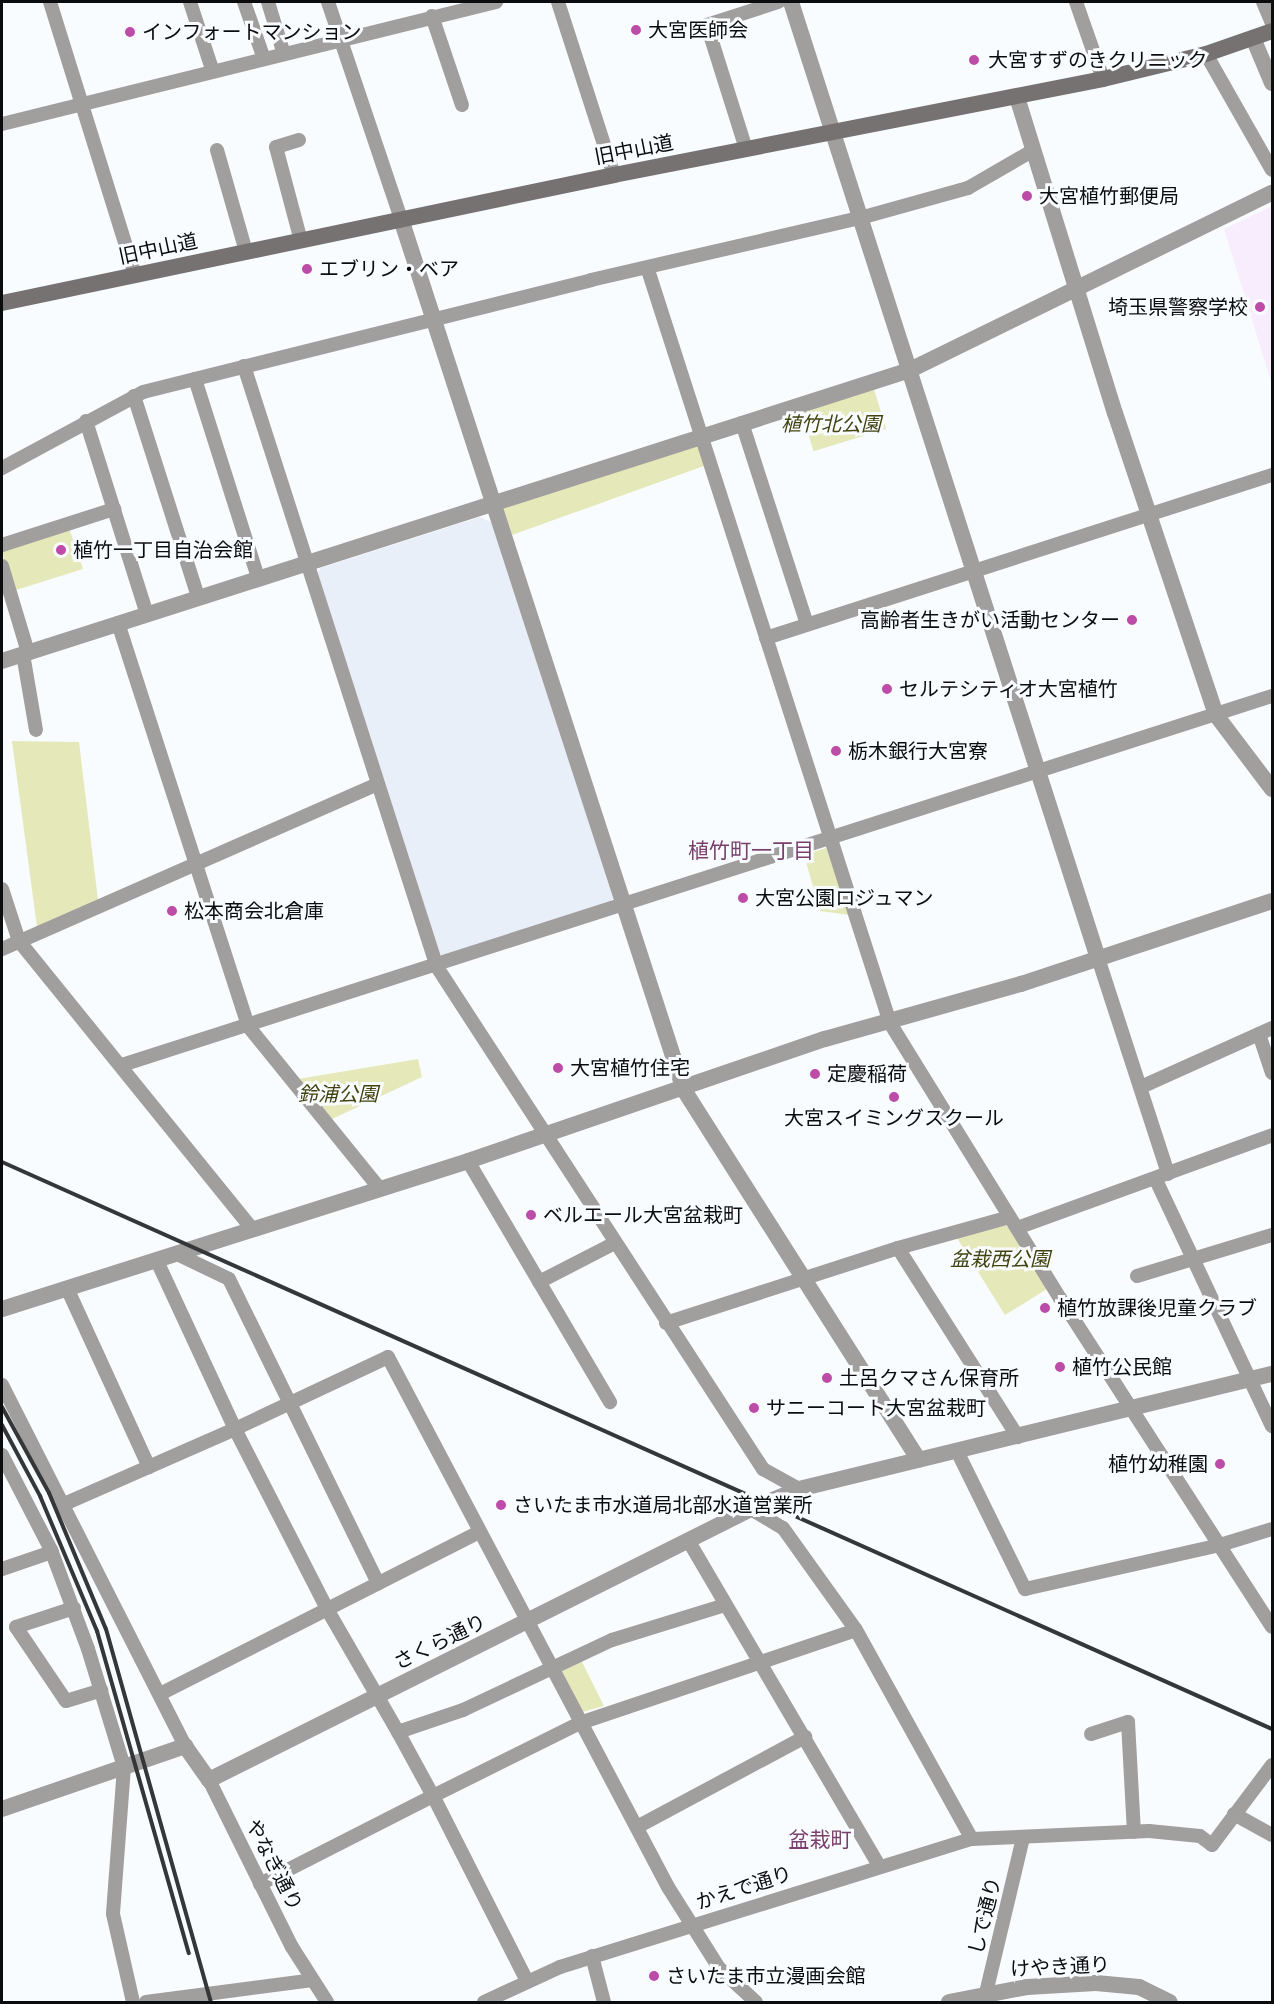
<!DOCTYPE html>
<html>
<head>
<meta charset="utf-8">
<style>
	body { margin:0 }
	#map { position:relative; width:1274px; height:2004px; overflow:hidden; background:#f9fcff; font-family:"Source Serif 4","Noto Sans JP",serif }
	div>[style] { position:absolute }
	.built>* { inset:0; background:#e9eff8 }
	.education>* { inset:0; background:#f8edfd }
	.green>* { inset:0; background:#e5e8b9; transform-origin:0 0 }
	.minor>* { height:14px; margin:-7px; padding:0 7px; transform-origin:7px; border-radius:7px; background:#a19e9e }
	.tertiary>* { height:16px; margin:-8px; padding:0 8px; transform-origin:8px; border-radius:8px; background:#a19e9e }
	.secondary>* { height:16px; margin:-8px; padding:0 8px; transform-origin:8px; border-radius:8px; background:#767272 }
	.rail>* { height:4px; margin:-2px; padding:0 2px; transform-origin:2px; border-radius:2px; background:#353638 }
	.dots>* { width:16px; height:16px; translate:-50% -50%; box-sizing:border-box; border:3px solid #f9fcff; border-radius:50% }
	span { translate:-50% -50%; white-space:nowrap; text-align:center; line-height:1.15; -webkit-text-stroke:6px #f9fcff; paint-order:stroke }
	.poi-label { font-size:20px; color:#0b0c0e }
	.left { translate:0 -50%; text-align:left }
	.right { translate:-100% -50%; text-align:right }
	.street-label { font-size:20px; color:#0b0c0e }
	.park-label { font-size:20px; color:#424311; font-style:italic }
	.neighbourhood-label { font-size:21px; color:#79406d }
	.frame { position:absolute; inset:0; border:3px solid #0b0c0e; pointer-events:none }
</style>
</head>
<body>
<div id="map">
	<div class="built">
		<div style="clip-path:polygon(480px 517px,492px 523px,613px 898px,609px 904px,445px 957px,439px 953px,317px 573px,321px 568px)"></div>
	</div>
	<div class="education">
		<div style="clip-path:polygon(1272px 206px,1272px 385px,1224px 229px)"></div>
	</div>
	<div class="green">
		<div style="left:873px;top:386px;width:45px;height:76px;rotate:73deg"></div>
		<div style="clip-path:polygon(698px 442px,704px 466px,512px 535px,502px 505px)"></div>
		<div style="clip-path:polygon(68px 525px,83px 569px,13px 591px,2px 551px)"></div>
		<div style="clip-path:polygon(12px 741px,79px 742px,98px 900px,37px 927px)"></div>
		<div style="clip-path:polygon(826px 848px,850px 915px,820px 911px,804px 855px)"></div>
		<div style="clip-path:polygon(418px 1059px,422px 1077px,332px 1119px,298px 1079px)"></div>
		<div style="clip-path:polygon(1001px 1224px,1009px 1227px,1047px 1289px,1005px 1315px,957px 1238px)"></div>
		<div style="clip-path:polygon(580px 1658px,604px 1706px,579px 1713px,560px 1669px)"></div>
	</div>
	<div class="minor">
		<div style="left:50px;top:2px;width:286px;rotate:72.7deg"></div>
		<div style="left:190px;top:2px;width:71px;rotate:71.8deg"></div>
		<div style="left:244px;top:2px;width:57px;rotate:70.6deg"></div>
		<div style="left:268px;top:2px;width:51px;rotate:73deg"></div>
		<div style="left:328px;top:2px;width:229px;rotate:71.4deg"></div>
		<div style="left:558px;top:2px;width:182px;rotate:72.1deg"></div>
		<div style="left:1076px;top:2px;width:82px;rotate:70.7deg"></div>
		<div style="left:1263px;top:2px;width:23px;rotate:67deg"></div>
		<div style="left:432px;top:16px;width:94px;rotate:71.4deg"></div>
		<div style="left:1206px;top:54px;width:133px;rotate:60.4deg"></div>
		<div style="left:2px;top:124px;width:509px;rotate:-13.87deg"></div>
		<div style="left:299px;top:140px;width:24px;rotate:163deg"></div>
		<div style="left:276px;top:147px;width:97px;rotate:75.1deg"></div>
		<div style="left:746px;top:149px;width:130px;rotate:-107.5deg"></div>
		<div style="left:707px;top:25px;width:75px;rotate:-17.9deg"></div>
		<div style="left:217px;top:150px;width:106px;rotate:74.1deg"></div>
		<div style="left:648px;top:270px;width:791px;rotate:72.18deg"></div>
		<div style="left:890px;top:1023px;width:323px;rotate:58.3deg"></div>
		<div style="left:1060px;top:1298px;width:391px;rotate:57.2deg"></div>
		<div style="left:244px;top:366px;width:631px;rotate:72.2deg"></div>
		<div style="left:437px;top:967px;width:599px;rotate:57deg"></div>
		<div style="left:763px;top:1469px;width:41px;rotate:29.1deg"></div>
		<div style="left:195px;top:379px;width:209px;rotate:72.4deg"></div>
		<div style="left:134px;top:396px;width:211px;rotate:72.3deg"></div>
		<div style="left:86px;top:421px;width:202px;rotate:72.5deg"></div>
		<div style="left:742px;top:423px;width:211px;rotate:72.1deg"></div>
		<div style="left:2px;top:468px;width:160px;rotate:-28.3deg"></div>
		<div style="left:143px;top:392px;width:462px;rotate:-14deg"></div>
		<div style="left:591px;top:280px;width:276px;rotate:-13deg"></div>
		<div style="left:860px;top:218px;width:112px;rotate:-15.5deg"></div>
		<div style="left:968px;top:188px;width:74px;rotate:-30deg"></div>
		<div style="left:2px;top:545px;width:118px;rotate:-17.8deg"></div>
		<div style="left:2px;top:566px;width:90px;rotate:73.2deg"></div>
		<div style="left:118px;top:623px;width:423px;rotate:72.1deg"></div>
		<div style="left:248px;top:1026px;width:208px;rotate:51deg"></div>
		<div style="left:766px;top:638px;width:532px;rotate:-17.86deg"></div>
		<div style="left:23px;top:654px;width:77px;rotate:80.3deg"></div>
		<div style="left:2px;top:889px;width:55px;rotate:71.9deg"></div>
		<div style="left:19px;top:941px;width:370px;rotate:51deg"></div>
		<div style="left:2px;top:949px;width:410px;rotate:-23.7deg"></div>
		<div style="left:1098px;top:958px;width:227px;rotate:72deg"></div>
		<div style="left:1259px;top:1034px;width:41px;rotate:71.6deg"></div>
		<div style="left:122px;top:1065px;width:1208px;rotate:-17.79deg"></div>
		<div style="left:1141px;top:1087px;width:144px;rotate:-24.2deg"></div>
		<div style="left:468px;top:1161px;width:280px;rotate:59.5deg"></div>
		<div style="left:1156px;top:1180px;width:272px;rotate:64.8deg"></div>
		<div style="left:1017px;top:1228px;width:271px;rotate:-20deg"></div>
		<div style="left:898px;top:1248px;width:224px;rotate:57.6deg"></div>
		<div style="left:179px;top:1255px;width:55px;rotate:25.6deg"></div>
		<div style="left:229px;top:1279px;width:339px;rotate:63.9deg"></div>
		<div style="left:157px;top:1261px;width:185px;rotate:65.1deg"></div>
		<div style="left:235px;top:1429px;width:169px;rotate:-25.2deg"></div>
		<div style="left:388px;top:1357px;width:599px;rotate:62.15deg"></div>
		<div style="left:668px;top:1887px;width:96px;rotate:57.8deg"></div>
		<div style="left:719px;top:1968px;width:50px;rotate:42.6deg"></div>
		<div style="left:1137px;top:1276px;width:141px;rotate:-16.9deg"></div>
		<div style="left:539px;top:1282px;width:85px;rotate:-27.2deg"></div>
		<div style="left:67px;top:1288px;width:197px;rotate:65.4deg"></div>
		<div style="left:666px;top:1323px;width:244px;rotate:-17.9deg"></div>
		<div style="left:898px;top:1248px;width:116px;rotate:-15.5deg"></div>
		<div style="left:2px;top:1385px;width:405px;rotate:63.1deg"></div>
		<div style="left:957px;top:1451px;width:154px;rotate:63.8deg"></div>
		<div style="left:1025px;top:1589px;width:200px;rotate:-12.7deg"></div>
		<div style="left:1220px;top:1545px;width:54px;rotate:-17.1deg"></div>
		<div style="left:2px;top:1455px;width:107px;rotate:62.7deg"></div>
		<div style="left:51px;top:1550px;width:106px;rotate:69.5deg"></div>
		<div style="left:88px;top:1649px;width:123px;rotate:73deg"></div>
		<div style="left:124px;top:1767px;width:147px;rotate:94.3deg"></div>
		<div style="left:113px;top:1914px;width:90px;rotate:77.2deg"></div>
		<div style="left:62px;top:1505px;width:189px;rotate:-23.7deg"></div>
		<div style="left:235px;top:1429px;width:202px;rotate:62.9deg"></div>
		<div style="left:327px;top:1609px;width:142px;rotate:60deg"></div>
		<div style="left:751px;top:1509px;width:37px;rotate:31deg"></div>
		<div style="left:783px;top:1528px;width:125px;rotate:54.4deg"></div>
		<div style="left:856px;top:1630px;width:239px;rotate:61deg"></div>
		<div style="left:688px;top:1540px;width:377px;rotate:59.6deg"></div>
		<div style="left:2px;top:1569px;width:53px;rotate:-18.8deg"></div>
		<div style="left:74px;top:1608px;width:61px;rotate:161.9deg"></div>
		<div style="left:16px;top:1627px;width:89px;rotate:56deg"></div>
		<div style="left:66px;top:1701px;width:37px;rotate:-17deg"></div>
		<div style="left:160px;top:1694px;width:358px;rotate:-26.9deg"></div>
		<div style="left:1091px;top:1734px;width:39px;rotate:-18deg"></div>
		<div style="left:1128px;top:1722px;width:110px;rotate:86.9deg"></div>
		<div style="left:209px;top:1780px;width:186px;rotate:63.6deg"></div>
		<div style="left:292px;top:1947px;width:65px;rotate:57.5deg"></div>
		<div style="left:1234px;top:1814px;width:43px;rotate:28.9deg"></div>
		<div style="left:637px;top:1827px;width:191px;rotate:-28.2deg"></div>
		<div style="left:260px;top:1884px;width:194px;rotate:-27deg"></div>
		<div style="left:433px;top:1796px;width:73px;rotate:-118.7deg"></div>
		<div style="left:398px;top:1732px;width:69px;rotate:-18.7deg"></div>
		<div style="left:463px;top:1710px;width:165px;rotate:-25.2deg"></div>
		<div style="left:612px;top:1640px;width:118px;rotate:-17.2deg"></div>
		<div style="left:592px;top:1956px;width:48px;rotate:75.4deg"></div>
		<div style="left:527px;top:1981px;width:208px;rotate:-116.9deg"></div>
		<div style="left:433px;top:1796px;width:164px;rotate:-26.4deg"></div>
		<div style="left:580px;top:1723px;width:291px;rotate:-18.6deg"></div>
		<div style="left:146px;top:2002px;width:168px;rotate:-7.5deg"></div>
		<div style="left:484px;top:2002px;width:84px;rotate:-24.7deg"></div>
		<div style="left:560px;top:1967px;width:431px;rotate:-17.3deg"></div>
		<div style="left:972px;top:1839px;width:177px;rotate:-2.6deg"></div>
		<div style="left:1149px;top:1831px;width:51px;rotate:5.6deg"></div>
		<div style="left:1200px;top:1836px;width:15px;rotate:37deg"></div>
		<div style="left:1212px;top:1845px;width:100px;rotate:-53.1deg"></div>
		<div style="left:988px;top:2002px;width:9px;rotate:-103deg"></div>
		<div style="left:986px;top:1993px;width:159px;rotate:-76.6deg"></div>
	</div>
	<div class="tertiary">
		<div style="left:791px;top:2px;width:1004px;rotate:72.2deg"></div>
		<div style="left:1253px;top:38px;width:49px;rotate:67.1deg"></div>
		<div style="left:1017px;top:97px;width:331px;rotate:72.8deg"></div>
		<div style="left:1115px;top:413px;width:318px;rotate:71.5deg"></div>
		<div style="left:1216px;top:715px;width:93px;rotate:52.9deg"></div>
		<div style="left:401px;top:219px;width:916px;rotate:72deg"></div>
		<div style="left:684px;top:1090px;width:438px;rotate:57.6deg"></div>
		<div style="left:2px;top:661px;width:953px;rotate:-17.77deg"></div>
		<div style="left:910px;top:370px;width:403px;rotate:-26.1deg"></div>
		<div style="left:2px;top:1309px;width:489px;rotate:-17.6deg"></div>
		<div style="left:468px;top:1161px;width:377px;rotate:-18.9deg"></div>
		<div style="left:825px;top:1039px;width:204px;rotate:-15.7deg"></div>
		<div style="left:1021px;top:984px;width:264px;rotate:-18.3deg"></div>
		<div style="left:2px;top:1809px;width:194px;rotate:-19deg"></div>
		<div style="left:185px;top:1746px;width:42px;rotate:54.8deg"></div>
		<div style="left:209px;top:1780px;width:606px;rotate:-26.57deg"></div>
		<div style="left:751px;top:1509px;width:52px;rotate:-22.6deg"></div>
		<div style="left:799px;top:1489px;width:487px;rotate:-13.7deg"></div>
		<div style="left:949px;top:2002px;width:79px;rotate:-10.9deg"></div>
		<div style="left:1027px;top:1987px;width:69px;rotate:-3.3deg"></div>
		<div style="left:1096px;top:1983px;width:43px;rotate:5.3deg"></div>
		<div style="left:1139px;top:1987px;width:34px;rotate:26deg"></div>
	</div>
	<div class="secondary">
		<div style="left:2px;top:303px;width:625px;rotate:-11.81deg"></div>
		<div style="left:614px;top:175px;width:498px;rotate:-11.1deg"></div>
		<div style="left:1103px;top:79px;width:106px;rotate:-13.6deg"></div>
		<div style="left:1206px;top:54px;width:70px;rotate:-19.2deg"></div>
	</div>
	<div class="rail">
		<div style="left:2px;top:1162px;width:1391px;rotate:24.06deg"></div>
		<div style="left:2px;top:1407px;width:98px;rotate:61.3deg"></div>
		<div style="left:49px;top:1493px;width:147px;rotate:67.3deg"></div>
		<div style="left:106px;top:1629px;width:387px;rotate:74.3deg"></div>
		<div style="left:2px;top:1425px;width:81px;rotate:61.8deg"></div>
		<div style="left:40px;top:1496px;width:147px;rotate:67.1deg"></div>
		<div style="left:97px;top:1631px;width:335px;rotate:74.1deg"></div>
	</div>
	<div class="dots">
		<div style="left:636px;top:30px;background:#bd4ca8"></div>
		<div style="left:130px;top:32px;background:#bd4ca8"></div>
		<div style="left:974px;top:60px;background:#bd4ca8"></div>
		<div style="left:1027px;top:196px;background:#bd4ca8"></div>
		<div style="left:307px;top:269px;background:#bd4ca8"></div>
		<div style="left:1260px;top:307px;background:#bd4ca8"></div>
		<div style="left:61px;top:550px;background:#bd4ca8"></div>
		<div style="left:1132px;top:620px;background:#bd4ca8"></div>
		<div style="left:887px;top:689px;background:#bd4ca8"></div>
		<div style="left:836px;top:751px;background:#bd4ca8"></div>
		<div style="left:743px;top:898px;background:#bd4ca8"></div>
		<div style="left:172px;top:911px;background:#bd4ca8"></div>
		<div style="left:558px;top:1068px;background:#bd4ca8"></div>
		<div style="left:815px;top:1074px;background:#bd4ca8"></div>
		<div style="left:894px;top:1097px;background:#bd4ca8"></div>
		<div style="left:531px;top:1215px;background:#bd4ca8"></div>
		<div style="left:1045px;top:1308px;background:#bd4ca8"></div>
		<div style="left:1060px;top:1367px;background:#bd4ca8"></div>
		<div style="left:827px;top:1378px;background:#bd4ca8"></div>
		<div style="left:754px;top:1408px;background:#bd4ca8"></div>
		<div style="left:1220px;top:1464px;background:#bd4ca8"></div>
		<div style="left:501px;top:1505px;background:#bd4ca8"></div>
		<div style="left:654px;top:1976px;background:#bd4ca8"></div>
	</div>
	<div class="poi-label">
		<span class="left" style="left:648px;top:30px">大宮医師会</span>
		<span class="left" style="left:142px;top:32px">インフォートマンション</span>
		<span class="left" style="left:988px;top:60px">大宮すずのきクリニック</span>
		<span class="left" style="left:1039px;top:196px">大宮植竹郵便局</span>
		<span class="left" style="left:319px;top:269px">エブリン・ベア</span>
		<span class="right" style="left:1248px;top:307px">埼玉県警察学校</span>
		<span class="left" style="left:73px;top:550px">植竹一丁目自治会館</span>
		<span class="right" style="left:1120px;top:620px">高齢者生きがい活動センター</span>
		<span class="left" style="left:899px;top:689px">セルテシティオ大宮植竹</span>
		<span class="left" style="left:848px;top:751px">栃木銀行大宮寮</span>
		<span class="left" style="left:755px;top:898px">大宮公園ロジュマン</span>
		<span class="left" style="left:184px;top:911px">松本商会北倉庫</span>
		<span class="left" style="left:570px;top:1068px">大宮植竹住宅</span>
		<span class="left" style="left:827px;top:1074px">定慶稲荷</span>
		<span style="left:894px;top:1118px">大宮スイミングスクール</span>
		<span class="left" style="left:543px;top:1215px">ベルエール大宮盆栽町</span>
		<span class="left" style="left:1057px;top:1308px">植竹放課後児童クラブ</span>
		<span class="left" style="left:1072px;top:1367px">植竹公民館</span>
		<span class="left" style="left:839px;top:1378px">土呂クマさん保育所</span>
		<span class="left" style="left:766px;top:1408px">サニーコート大宮盆栽町</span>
		<span class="right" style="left:1208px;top:1464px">植竹幼稚園</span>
		<span class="left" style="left:513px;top:1505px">さいたま市水道局北部水道営業所</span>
		<span class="left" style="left:666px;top:1976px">さいたま市立漫画会館</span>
	</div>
	<div class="street-label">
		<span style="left:634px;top:150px;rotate:-11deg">旧中山道</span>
		<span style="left:158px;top:249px;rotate:-12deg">旧中山道</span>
		<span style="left:440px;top:1642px;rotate:-26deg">さくら通り</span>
		<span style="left:274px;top:1865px;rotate:63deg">やなぎ通り</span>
		<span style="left:744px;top:1888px;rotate:-18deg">かえで通り</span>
		<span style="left:985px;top:1916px;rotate:-76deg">しで通り</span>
		<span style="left:1060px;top:1967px;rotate:-3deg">けやき通り</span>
	</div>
	<div class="park-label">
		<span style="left:831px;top:424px">植竹北公園</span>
		<span style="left:338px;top:1094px">鈴浦公園</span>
		<span style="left:1000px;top:1259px">盆栽西公園</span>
	</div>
	<div class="neighbourhood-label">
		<span style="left:751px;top:851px">植竹町一丁目</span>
		<span style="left:820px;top:1840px">盆栽町</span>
	</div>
	<div class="frame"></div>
</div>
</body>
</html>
